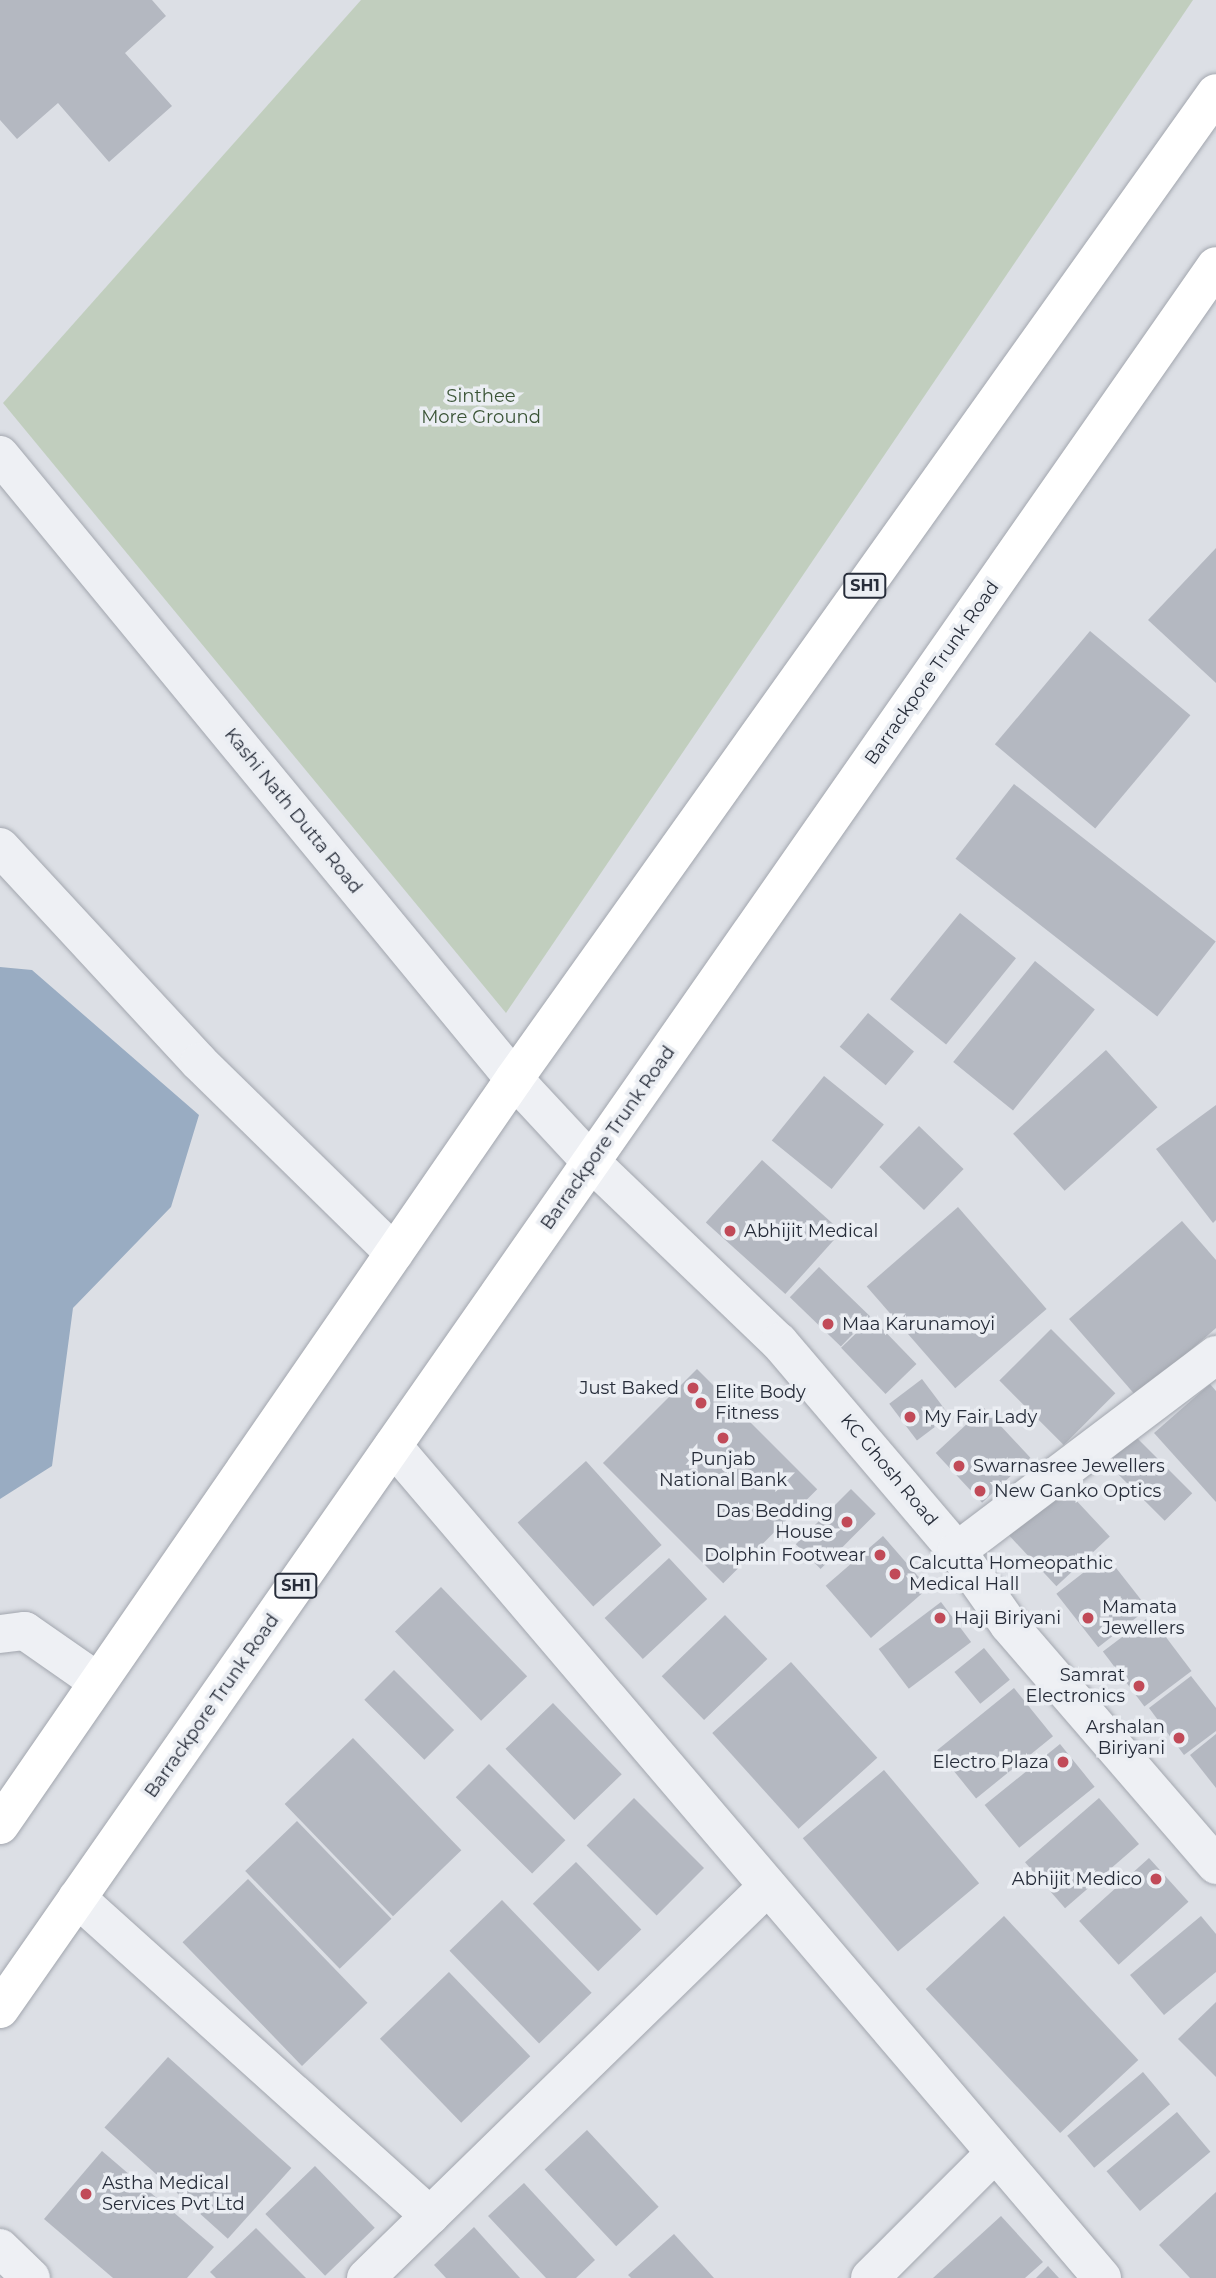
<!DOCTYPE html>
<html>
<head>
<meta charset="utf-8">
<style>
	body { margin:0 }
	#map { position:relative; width:1216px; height:2278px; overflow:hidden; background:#dcdfe5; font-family:Montserrat,sans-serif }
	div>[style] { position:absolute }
	.green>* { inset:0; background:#c1cebe }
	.water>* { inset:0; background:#99acc2 }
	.building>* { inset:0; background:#b4b8c1; transform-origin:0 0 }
	.roads { filter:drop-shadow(0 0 2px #a2a6ae) drop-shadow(0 0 2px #a2a6ae) }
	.minor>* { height:38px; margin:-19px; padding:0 19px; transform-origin:19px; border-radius:19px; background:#eef0f4 }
	.major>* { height:38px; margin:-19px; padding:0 19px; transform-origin:19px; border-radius:19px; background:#fff }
	.dots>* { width:19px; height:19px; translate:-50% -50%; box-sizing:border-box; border:4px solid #ebeef3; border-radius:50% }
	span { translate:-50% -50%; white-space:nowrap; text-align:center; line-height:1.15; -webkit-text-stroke:7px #ebeef3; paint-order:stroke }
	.shield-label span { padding:2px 5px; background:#ebeef3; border:2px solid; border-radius:5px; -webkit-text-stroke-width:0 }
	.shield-label { font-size:16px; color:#272d3a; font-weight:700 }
	.park-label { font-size:18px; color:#3a5436 }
	.street-label { font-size:18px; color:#272d3a }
	.poi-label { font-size:18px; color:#272d3a }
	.left { translate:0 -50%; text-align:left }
	.right { translate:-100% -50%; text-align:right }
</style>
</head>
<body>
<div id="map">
	<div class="green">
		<div style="clip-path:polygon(361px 0,1193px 0,506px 1013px,3px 403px)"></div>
	</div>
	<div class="water">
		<div style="clip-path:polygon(0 967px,32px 970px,199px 1115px,171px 1207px,73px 1308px,52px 1466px,0 1499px)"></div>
	</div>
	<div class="building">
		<div style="clip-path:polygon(0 0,152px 0,166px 16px,125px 53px,172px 106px,109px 162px,58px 103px,17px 139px,0 120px)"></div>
		<div style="clip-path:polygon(1216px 548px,1216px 683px,1148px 620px)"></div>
		<div style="left:1090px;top:631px;width:131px;height:148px;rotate:40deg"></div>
		<div style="left:1014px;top:784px;width:256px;height:95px;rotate:38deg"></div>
		<div style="left:960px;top:913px;width:72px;height:111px;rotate:39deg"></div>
		<div style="left:1035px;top:961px;width:77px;height:130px;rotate:39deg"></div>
		<div style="left:868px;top:1013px;width:60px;height:44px;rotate:40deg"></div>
		<div style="left:1106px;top:1050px;width:77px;height:125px;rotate:48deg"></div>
		<div style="left:824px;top:1076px;width:77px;height:83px;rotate:39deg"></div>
		<div style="clip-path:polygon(1216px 1105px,1216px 1220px,1213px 1223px,1156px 1149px)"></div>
		<div style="left:919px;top:1126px;width:62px;height:57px;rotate:44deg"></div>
		<div style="left:762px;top:1160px;width:107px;height:84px;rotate:42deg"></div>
		<div style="left:958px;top:1207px;width:135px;height:121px;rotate:49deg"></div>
		<div style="clip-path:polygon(1182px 1221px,1216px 1260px,1216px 1328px,1137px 1397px,1069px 1319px)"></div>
		<div style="left:819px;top:1267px;width:71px;height:42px;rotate:44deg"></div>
		<div style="left:872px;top:1318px;width:64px;height:43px;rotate:46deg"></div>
		<div style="left:1051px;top:1329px;width:91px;height:73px;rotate:45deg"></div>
		<div style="left:697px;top:1369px;width:170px;height:133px;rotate:45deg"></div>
		<div style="left:922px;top:1379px;width:46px;height:41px;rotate:53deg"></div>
		<div style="clip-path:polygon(1210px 1384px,1216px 1391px,1216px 1502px,1154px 1433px)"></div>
		<div style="left:984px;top:1408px;width:68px;height:66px;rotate:47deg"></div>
		<div style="left:1135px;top:1436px;width:81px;height:39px;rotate:45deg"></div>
		<div style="left:586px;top:1461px;width:113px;height:92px;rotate:48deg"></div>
		<div style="left:1060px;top:1483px;width:73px;height:73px;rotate:47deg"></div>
		<div style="left:851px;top:1489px;width:35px;height:78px;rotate:45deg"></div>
		<div style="left:883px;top:1536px;width:69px;height:76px;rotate:49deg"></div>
		<div style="left:1106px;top:1555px;width:68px;height:63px;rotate:52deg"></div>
		<div style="left:669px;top:1558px;width:56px;height:88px;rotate:47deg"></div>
		<div style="left:441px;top:1587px;width:124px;height:64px;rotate:46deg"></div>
		<div style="left:941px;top:1602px;width:50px;height:78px;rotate:53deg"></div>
		<div style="left:725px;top:1615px;width:61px;height:88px;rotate:46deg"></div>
		<div style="left:1150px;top:1616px;width:69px;height:59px;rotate:53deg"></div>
		<div style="left:984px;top:1648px;width:41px;height:38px;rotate:51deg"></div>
		<div style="left:791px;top:1662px;width:129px;height:106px;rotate:48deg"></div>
		<div style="left:394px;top:1670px;width:85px;height:42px;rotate:45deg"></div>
		<div style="clip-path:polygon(1191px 1676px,1216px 1708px,1216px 1731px,1184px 1755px,1149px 1708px)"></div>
		<div style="left:1014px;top:1688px;width:62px;height:99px;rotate:51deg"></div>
		<div style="left:553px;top:1703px;width:99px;height:66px;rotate:46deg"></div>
		<div style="clip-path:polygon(1216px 1734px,1216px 1788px,1190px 1755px)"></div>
		<div style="left:353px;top:1738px;width:156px;height:95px;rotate:46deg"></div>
		<div style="left:1060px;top:1744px;width:55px;height:97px;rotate:51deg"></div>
		<div style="left:489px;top:1764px;width:108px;height:47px;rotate:45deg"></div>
		<div style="left:884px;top:1770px;width:148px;height:106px;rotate:50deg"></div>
		<div style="left:634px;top:1798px;width:99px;height:67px;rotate:45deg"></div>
		<div style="left:1099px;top:1798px;width:61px;height:98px;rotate:49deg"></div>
		<div style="left:297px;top:1821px;width:136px;height:72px;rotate:46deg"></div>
		<div style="left:1149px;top:1858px;width:59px;height:94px;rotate:48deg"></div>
		<div style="left:576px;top:1862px;width:94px;height:60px;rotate:46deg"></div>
		<div style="left:248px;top:1879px;width:172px;height:91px;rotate:46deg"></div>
		<div style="left:502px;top:1900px;width:129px;height:73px;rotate:46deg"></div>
		<div style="left:1004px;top:1916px;width:197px;height:107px;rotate:47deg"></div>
		<div style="clip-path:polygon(1201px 1916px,1216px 1934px,1216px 1972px,1164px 2015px,1130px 1975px)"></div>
		<div style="left:449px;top:1972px;width:117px;height:96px;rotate:46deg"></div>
		<div style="clip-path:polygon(1216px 2002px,1216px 2077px,1178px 2039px)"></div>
		<div style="left:168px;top:2057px;width:166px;height:95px;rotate:42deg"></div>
		<div style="left:1143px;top:2072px;width:42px;height:99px;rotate:50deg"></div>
		<div style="left:1177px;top:2112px;width:52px;height:92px;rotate:50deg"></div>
		<div style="left:587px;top:2130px;width:105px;height:58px;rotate:47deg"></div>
		<div style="clip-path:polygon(102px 2151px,214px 2247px,187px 2278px,113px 2278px,44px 2219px)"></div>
		<div style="left:315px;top:2166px;width:86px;height:69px;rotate:46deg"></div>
		<div style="clip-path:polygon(524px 2183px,595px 2260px,576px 2278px,546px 2278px,488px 2216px)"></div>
		<div style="clip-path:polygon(1216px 2192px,1216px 2278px,1190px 2278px,1159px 2245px)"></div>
		<div style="clip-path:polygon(1001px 2216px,1043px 2262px,1025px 2278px,933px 2278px)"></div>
		<div style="clip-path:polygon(474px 2227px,520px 2278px,446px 2278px,434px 2265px)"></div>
		<div style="clip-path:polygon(256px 2228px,306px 2278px,216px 2278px,210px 2272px)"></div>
		<div style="clip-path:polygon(674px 2234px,714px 2278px,631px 2278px,628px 2275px)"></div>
		<div style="clip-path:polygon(1048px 2266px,1059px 2278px,1036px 2278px)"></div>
	</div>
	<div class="roads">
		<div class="minor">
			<div style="left:0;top:455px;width:808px;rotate:50.52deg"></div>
			<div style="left:514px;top:1079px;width:113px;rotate:47.1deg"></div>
			<div style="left:591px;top:1162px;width:260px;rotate:43.8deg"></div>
			<div style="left:779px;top:1342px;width:275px;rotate:49.6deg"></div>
			<div style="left:957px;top:1551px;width:90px;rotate:54.9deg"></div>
			<div style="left:1009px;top:1625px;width:317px;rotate:49.2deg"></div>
			<div style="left:0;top:847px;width:293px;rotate:47.2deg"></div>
			<div style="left:199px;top:1062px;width:273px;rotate:44.4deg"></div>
			<div style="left:393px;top:1446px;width:1093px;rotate:49.56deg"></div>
			<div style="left:957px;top:1551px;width:325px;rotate:-37.1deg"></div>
			<div style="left:0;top:1634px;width:25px;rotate:-7deg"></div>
			<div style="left:25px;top:1631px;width:89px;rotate:34.9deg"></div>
			<div style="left:77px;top:1898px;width:475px;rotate:42deg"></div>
			<div style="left:0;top:2248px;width:43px;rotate:44.1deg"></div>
			<div style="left:366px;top:2278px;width:561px;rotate:-44.28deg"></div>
			<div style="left:870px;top:2278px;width:177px;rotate:-45deg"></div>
		</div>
		<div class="major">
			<div style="left:0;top:1825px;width:906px;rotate:-55.43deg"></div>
			<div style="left:514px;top:1079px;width:1210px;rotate:-54.55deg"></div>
			<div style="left:0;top:2009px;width:2125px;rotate:-55.1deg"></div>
		</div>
	</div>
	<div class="dots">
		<div style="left:730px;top:1231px;background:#c14a58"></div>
		<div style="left:828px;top:1324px;background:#c14a58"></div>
		<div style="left:693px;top:1388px;background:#c14a58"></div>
		<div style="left:701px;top:1403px;background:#c14a58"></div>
		<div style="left:910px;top:1417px;background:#c14a58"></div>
		<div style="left:723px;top:1438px;background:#c14a58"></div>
		<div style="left:959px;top:1466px;background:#c14a58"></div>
		<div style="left:980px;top:1491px;background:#c14a58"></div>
		<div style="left:847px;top:1522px;background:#c14a58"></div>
		<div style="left:880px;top:1555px;background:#c14a58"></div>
		<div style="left:895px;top:1574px;background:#c14a58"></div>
		<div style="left:940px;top:1618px;background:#c14a58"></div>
		<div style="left:1088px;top:1618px;background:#c14a58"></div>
		<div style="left:1139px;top:1686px;background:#c14a58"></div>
		<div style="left:1179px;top:1738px;background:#c14a58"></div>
		<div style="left:1063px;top:1762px;background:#c14a58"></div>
		<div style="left:1156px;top:1879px;background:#c14a58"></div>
		<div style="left:86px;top:2194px;background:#c14a58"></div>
	</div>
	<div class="shield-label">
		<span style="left:865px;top:586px">SH1</span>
		<span style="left:296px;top:1586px">SH1</span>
	</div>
	<div class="park-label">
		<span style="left:481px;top:407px">Sinthee<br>More Ground</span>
	</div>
	<div class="street-label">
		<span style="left:932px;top:673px;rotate:-55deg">Barrackpore Trunk Road</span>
		<span style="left:293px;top:811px;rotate:51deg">Kashi Nath Dutta Road</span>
		<span style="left:608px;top:1138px;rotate:-55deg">Barrackpore Trunk Road</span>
		<span style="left:889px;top:1470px;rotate:50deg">KC Ghosh Road</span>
		<span style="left:212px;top:1706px;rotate:-55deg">Barrackpore Trunk Road</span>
	</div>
	<div class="poi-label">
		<span class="left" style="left:744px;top:1231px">Abhijit Medical</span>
		<span class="left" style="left:842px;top:1324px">Maa Karunamoyi</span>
		<span class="right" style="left:679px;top:1388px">Just Baked</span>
		<span class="left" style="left:715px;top:1403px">Elite Body<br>Fitness</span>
		<span class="left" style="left:924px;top:1417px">My Fair Lady</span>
		<span style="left:723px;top:1470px">Punjab<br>National Bank</span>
		<span class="left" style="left:973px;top:1466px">Swarnasree Jewellers</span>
		<span class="left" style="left:994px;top:1491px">New Ganko Optics</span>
		<span class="right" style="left:833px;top:1522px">Das Bedding<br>House</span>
		<span class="right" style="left:866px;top:1555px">Dolphin Footwear</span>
		<span class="left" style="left:909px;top:1574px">Calcutta Homeopathic<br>Medical Hall</span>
		<span class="left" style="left:1102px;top:1618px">Mamata<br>Jewellers</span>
		<span class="left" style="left:954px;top:1618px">Haji Biriyani</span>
		<span class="right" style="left:1125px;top:1686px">Samrat<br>Electronics</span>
		<span class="right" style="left:1165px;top:1738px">Arshalan<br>Biriyani</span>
		<span class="right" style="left:1049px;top:1762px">Electro Plaza</span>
		<span class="right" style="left:1142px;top:1879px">Abhijit Medico</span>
		<span class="left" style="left:102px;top:2194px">Astha Medical<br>Services Pvt Ltd</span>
	</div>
</div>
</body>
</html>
